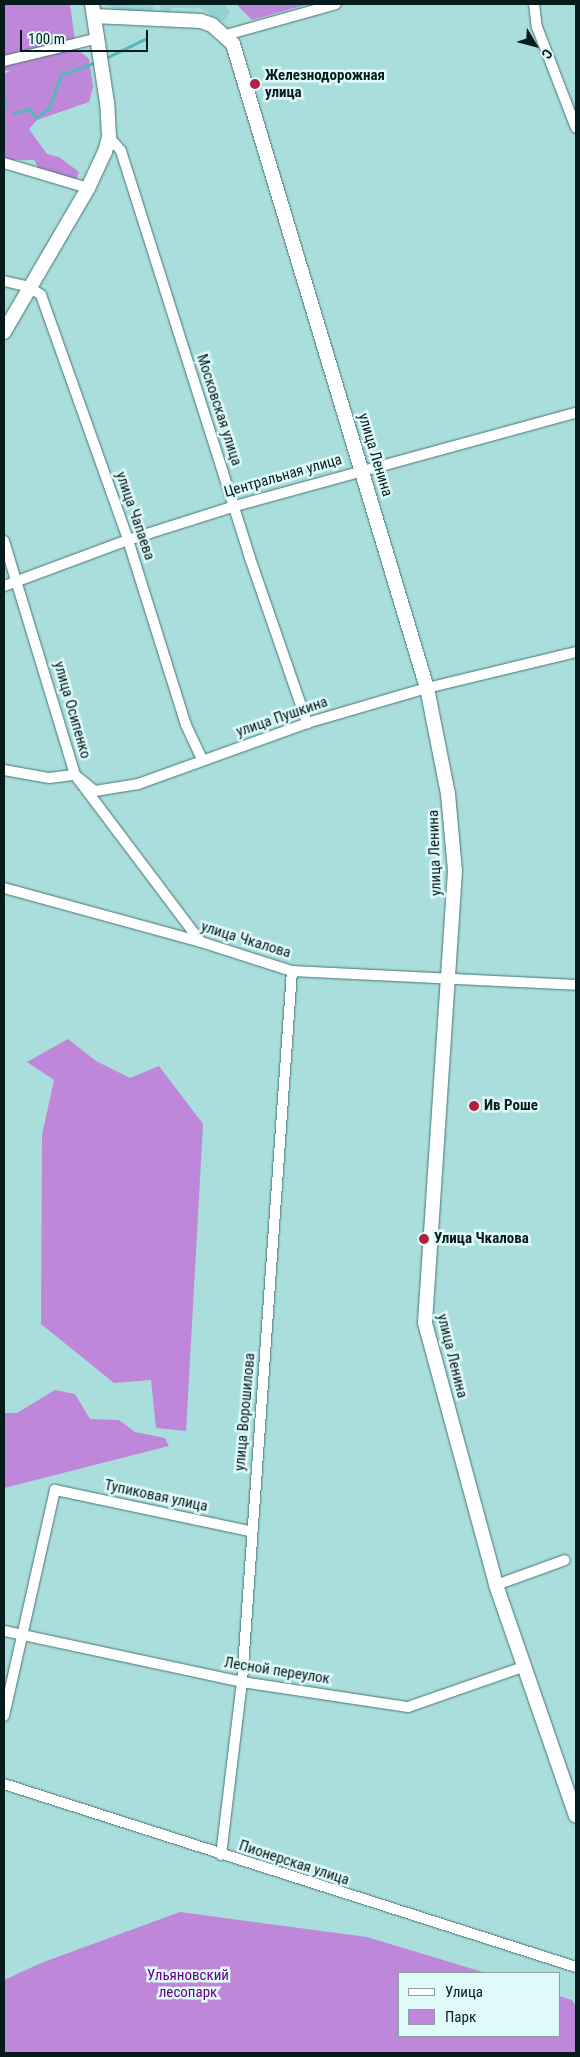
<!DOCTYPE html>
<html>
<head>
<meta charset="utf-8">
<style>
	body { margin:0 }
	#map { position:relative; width:580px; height:2057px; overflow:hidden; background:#aadedd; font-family:"Roboto Condensed",sans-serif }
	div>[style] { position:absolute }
	.built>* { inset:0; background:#94d1d0 }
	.green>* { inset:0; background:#bf87d9 }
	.stream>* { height:2.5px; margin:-1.25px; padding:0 1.25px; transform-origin:1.25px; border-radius:1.25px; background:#51b9b8 }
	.roads { filter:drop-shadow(0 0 1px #457575) drop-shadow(0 0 1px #457575) }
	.street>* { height:10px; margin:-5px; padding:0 5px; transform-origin:5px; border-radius:5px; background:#fff }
	.secondary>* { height:14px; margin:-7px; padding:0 7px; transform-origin:7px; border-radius:7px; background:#fff }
	.dots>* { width:14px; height:14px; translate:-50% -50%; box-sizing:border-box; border:2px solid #e0f9f9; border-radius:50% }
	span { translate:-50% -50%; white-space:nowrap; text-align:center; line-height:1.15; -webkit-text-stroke:5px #e0f9f9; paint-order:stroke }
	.poi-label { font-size:15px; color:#061b1b; font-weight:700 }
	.left { translate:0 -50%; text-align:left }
	.street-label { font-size:15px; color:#061b1b }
	.park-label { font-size:15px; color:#680387 }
	.frame { position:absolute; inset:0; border:5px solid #061b1b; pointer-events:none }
	.legend { position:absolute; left:398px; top:1972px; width:162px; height:65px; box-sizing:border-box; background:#e0f9f9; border:1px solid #89a0a0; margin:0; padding:6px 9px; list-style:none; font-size:15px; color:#061b1b }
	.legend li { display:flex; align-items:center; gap:10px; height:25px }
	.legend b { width:25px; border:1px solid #89a0a0 }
	.north { position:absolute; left:510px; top:20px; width:50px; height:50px; -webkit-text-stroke:4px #e0f9f9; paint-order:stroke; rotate:127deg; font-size:14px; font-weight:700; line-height:20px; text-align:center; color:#061b1b }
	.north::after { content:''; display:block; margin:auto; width:18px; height:22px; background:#061b1b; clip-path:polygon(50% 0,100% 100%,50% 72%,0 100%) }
	.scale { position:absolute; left:20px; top:30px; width:128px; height:22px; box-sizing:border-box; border:2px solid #061b1b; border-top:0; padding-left:6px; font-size:15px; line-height:18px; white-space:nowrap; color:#061b1b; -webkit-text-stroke:4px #e0f9f9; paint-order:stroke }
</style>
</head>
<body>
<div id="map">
	<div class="built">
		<div style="clip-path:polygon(106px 4px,153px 4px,153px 15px,128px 16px)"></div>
		<div style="clip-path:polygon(160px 4px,225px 4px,230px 13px,223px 22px,200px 8px,172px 8px,167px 15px,160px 10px)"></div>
	</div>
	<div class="green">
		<div style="clip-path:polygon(4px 4px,70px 4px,76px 48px,89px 59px,93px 87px,89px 102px,37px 120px,29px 129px,47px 154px,59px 157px,79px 172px,72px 188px,44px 177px,34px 160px,4px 160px,4px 74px,11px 70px,4px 71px)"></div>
		<div style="clip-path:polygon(236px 4px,308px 4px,252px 20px)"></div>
		<div style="clip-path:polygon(68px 1039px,96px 1061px,130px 1078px,159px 1066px,203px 1124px,186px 1431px,156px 1428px,151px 1380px,114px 1383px,41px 1324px,42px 1135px,54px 1080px,27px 1062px)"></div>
		<div style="clip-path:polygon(55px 1390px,75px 1394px,90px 1419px,119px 1420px,135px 1432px,165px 1438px,169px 1446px,4px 1488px,4px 1413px,17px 1413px)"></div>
		<div style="clip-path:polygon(180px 1912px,367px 1937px,486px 1973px,399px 1973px,399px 2036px,559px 2036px,559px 1996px,572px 2000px,576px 2007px,576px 2053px,4px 2053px,4px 1980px,41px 1963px)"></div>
	</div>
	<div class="stream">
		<div style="left:106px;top:58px;width:43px;rotate:-26deg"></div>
		<div style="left:4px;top:97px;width:7px;rotate:74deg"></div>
		<div style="left:14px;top:113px;width:16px;rotate:-15deg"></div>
		<div style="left:29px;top:109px;width:11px;rotate:45deg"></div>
		<div style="left:37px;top:117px;width:15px;rotate:-37deg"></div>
		<div style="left:49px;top:108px;width:35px;rotate:-70deg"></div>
		<div style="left:61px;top:75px;width:37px;rotate:-20deg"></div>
	</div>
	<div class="roads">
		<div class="street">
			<div style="left:534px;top:4px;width:23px;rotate:83deg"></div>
			<div style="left:537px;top:27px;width:108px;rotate:68.9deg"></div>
			<div style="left:226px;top:35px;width:114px;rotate:-15.7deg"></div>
			<div style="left:4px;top:61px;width:97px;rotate:-13.7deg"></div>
			<div style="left:109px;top:137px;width:18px;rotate:49deg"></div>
			<div style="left:121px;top:151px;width:427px;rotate:72.4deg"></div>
			<div style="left:250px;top:558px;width:175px;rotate:70.9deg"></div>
			<div style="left:4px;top:163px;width:88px;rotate:16.6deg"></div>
			<div style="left:4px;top:281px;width:27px;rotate:13deg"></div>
			<div style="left:30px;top:287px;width:14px;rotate:36deg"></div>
			<div style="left:41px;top:295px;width:260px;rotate:70.4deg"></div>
			<div style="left:128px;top:540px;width:194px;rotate:72.6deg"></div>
			<div style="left:186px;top:725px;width:38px;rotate:65deg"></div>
			<div style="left:4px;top:541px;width:245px;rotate:73.1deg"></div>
			<div style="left:75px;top:775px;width:209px;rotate:53deg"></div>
			<div style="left:4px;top:586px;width:132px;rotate:-20.4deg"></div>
			<div style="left:128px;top:540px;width:112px;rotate:-17.6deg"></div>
			<div style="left:235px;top:506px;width:353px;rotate:-15.3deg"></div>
			<div style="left:4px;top:770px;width:46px;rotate:10.1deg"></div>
			<div style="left:49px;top:778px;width:26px;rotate:-7deg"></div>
			<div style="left:75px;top:775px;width:26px;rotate:39deg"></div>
			<div style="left:95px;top:791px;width:44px;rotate:-9.2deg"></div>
			<div style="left:138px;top:784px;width:180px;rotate:-19.8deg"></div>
			<div style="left:307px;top:723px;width:125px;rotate:-16.3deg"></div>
			<div style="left:427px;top:688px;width:153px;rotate:-13.6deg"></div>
			<div style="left:4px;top:888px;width:204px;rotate:15.3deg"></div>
			<div style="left:201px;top:942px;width:96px;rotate:17.7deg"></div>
			<div style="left:292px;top:971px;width:284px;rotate:2.8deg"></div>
			<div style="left:496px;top:1585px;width:73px;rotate:-19.9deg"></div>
			<div style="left:4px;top:1631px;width:243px;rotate:12.1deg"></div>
			<div style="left:242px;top:1682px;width:168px;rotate:8.6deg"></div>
			<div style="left:408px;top:1707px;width:122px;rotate:-19.2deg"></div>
			<div style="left:4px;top:1716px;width:232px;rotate:-77.3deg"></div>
			<div style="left:55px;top:1490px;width:199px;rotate:11.9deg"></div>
			<div style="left:4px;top:1784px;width:601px;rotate:17.74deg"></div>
			<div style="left:221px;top:1855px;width:174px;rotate:-83.1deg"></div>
			<div style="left:242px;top:1682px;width:713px;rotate:-85.98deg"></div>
		</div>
		<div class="secondary">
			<div style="left:94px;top:16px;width:107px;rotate:2.7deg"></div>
			<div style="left:201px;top:21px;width:12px;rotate:20deg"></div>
			<div style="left:212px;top:25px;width:28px;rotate:42deg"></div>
			<div style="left:233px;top:44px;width:673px;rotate:73.24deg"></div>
			<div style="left:427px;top:688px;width:108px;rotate:78.8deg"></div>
			<div style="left:448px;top:794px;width:77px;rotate:84.8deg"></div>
			<div style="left:455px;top:871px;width:453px;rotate:93.8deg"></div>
			<div style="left:425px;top:1323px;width:271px;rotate:74.8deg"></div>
			<div style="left:496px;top:1585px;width:244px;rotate:70.9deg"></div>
			<div style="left:4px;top:332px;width:167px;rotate:-59.7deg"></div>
			<div style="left:88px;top:188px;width:40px;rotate:-65deg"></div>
			<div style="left:105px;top:152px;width:16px;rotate:-75deg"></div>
			<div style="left:109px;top:137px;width:34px;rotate:-93deg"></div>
			<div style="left:107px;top:103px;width:100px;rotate:-98.6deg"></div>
		</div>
	</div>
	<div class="dots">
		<div style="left:255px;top:84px;background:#b32042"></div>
		<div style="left:474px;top:1106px;background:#b32042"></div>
		<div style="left:424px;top:1239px;background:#b32042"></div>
	</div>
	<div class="poi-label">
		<span class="left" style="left:265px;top:84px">Железнодорожная<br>улица</span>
		<span class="left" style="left:484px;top:1106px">Ив Роше</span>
		<span class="left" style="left:434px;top:1239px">Улица Чкалова</span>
	</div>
	<div class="street-label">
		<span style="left:219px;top:410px;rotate:72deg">Московская улица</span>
		<span style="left:375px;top:455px;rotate:73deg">улица Ленина</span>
		<span style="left:283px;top:476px;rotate:-16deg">Центральная улица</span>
		<span style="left:135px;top:516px;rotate:71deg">улица Чапаева</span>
		<span style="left:72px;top:710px;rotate:74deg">улица Осипенко</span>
		<span style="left:282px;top:717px;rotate:-19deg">улица Пушкина</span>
		<span style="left:435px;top:853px;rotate:-92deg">улица Ленина</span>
		<span style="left:246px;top:940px;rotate:17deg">улица Чкалова</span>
		<span style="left:452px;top:1356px;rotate:76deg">улица Ленина</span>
		<span style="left:245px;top:1412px;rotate:-85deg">улица Ворошилова</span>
		<span style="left:156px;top:1496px;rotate:12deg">Тупиковая улица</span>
		<span style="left:277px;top:1671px;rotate:9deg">Лесной переулок</span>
		<span style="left:294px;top:1863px;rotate:18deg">Пионерская улица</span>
	</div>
	<div class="park-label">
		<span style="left:188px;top:1984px">Ульяновский<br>лесопарк</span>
	</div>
	<div class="frame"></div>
	<ul class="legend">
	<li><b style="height:6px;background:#fff"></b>Улица</li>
	<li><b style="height:14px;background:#bf87d9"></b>Парк</li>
	</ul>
	<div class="north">С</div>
	<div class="scale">100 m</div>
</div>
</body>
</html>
